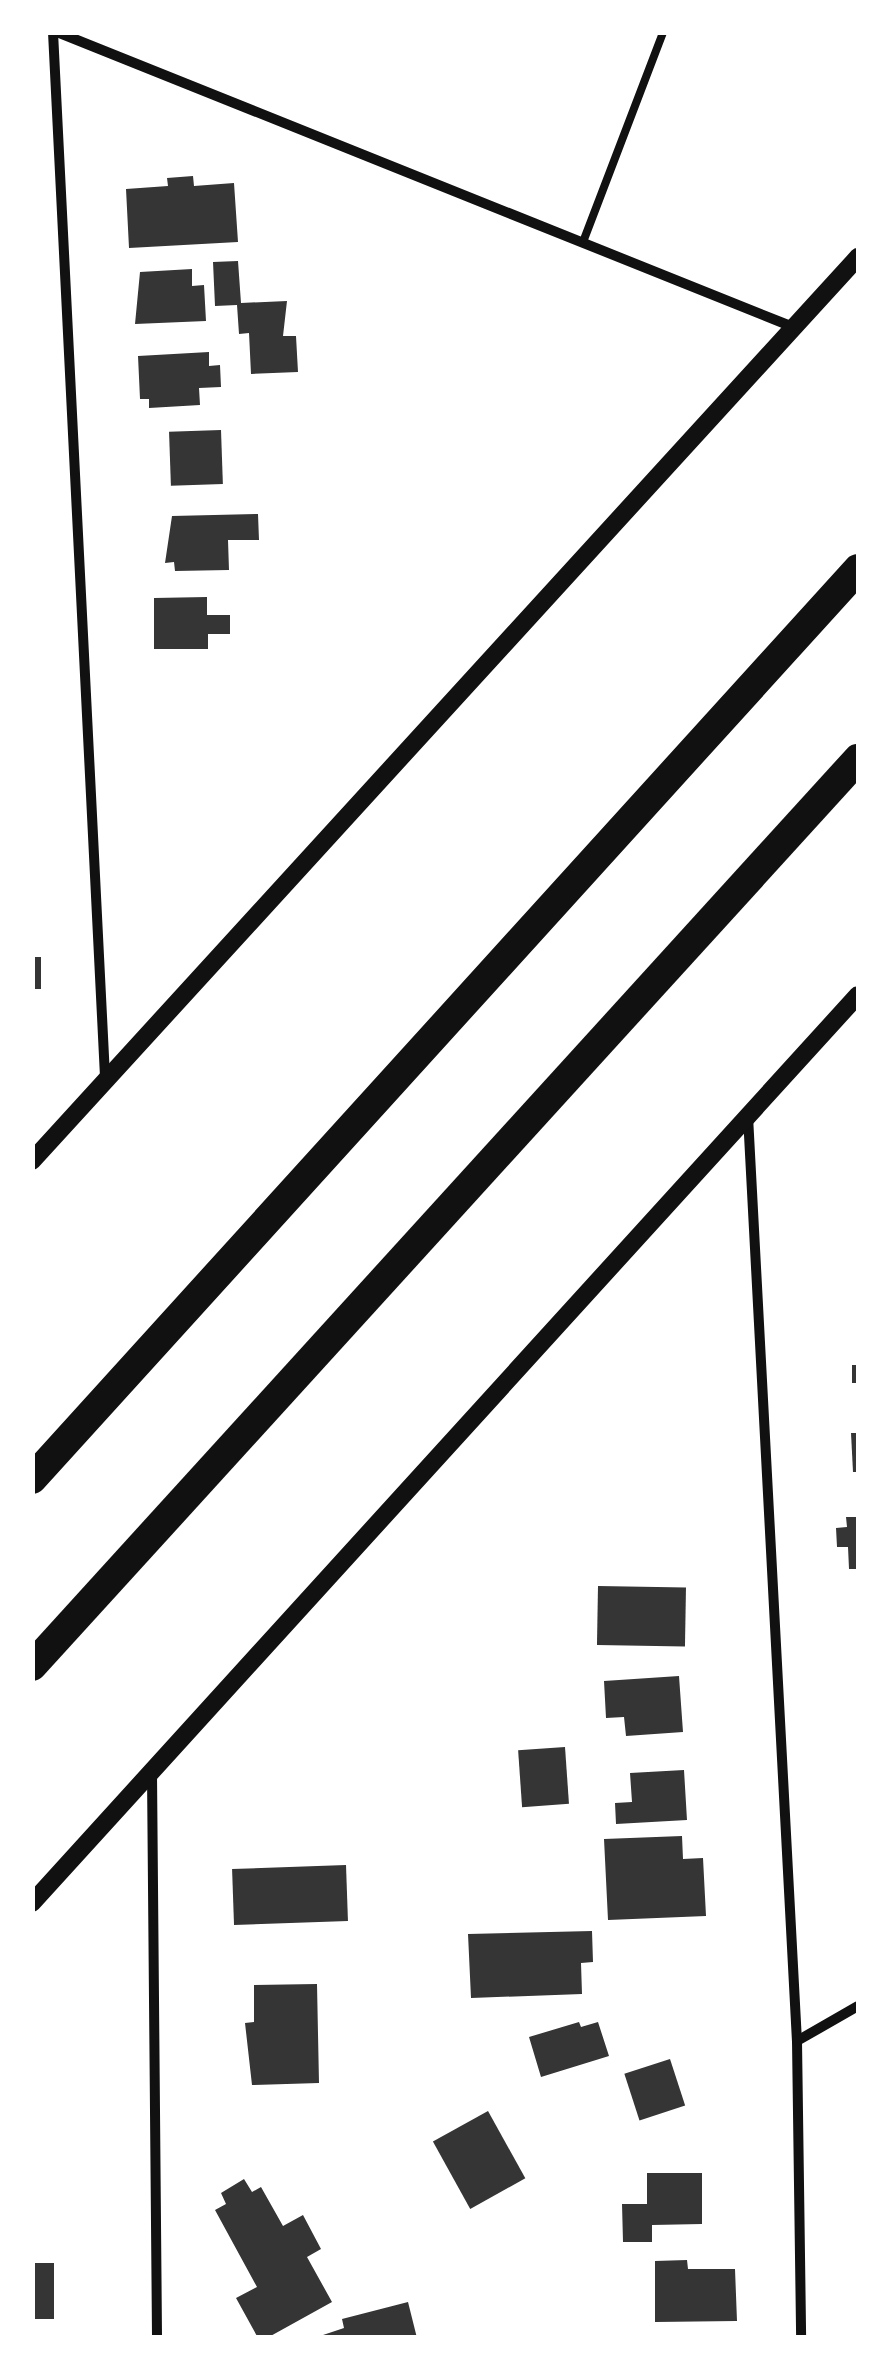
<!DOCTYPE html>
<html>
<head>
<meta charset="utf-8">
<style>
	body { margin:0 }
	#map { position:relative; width:891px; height:2370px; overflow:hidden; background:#fff; font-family:"DM Sans",sans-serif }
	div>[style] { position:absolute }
	.building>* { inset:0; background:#353535; transform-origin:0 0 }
	.service>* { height:8px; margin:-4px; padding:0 4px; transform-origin:4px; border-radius:4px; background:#111 }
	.minor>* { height:10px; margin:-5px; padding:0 5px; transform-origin:5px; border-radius:5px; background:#111 }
	.tertiary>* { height:18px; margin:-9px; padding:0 9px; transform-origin:9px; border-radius:9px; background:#111 }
	.motorway>* { height:30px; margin:-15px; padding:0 15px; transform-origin:15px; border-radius:15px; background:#111 }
	span { translate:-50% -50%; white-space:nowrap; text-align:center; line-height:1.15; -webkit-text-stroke:8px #fff; paint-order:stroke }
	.frame { position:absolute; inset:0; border:35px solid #fff; pointer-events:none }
</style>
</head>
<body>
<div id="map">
	<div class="building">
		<div style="clip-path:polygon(193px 176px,194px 186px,234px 183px,238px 242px,129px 248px,126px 189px,168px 186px,167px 178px)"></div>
		<div style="clip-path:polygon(238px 261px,241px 303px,287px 301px,283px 336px,296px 336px,298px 372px,251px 374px,249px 333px,239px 334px,237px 305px,215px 306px,213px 262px)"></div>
		<div style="clip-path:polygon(192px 269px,192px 286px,204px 285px,206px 321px,135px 324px,140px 272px)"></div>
		<div style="clip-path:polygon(209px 352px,209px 366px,220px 365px,221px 387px,199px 388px,200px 405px,149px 408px,149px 399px,140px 399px,138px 356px)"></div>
		<div style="left:221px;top:430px;width:54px;height:52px;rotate:88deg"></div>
		<div style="clip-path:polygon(258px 514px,259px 540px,228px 540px,229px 570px,175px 571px,174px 562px,165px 563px,172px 516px)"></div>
		<div style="clip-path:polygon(207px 597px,207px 615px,230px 615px,230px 634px,208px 634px,208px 649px,154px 649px,154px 598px)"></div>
		<div style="left:32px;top:957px;width:9px;height:32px"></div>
		<div style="left:852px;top:1365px;width:6px;height:18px"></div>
		<div style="clip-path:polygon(851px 1433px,858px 1433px,858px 1472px,853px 1472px)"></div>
		<div style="clip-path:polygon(846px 1517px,858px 1517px,858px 1569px,849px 1569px,848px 1547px,837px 1547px,836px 1528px,847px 1527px)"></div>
		<div style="left:598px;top:1586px;width:88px;height:59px;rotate:1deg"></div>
		<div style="clip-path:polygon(679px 1676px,683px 1732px,626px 1736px,624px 1717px,606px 1718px,604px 1681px)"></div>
		<div style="left:565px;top:1747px;width:57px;height:47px;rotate:86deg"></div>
		<div style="clip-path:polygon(684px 1770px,687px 1820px,616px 1824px,615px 1803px,632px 1802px,630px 1773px)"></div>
		<div style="clip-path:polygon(682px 1836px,683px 1859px,703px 1858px,706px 1916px,608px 1920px,604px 1839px)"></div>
		<div style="left:346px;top:1865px;width:56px;height:114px;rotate:88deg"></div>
		<div style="clip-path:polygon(592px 1931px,593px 1962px,581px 1963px,582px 1994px,471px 1998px,468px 1934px)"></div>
		<div style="clip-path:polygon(317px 1984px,319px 2083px,252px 2085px,245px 2023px,254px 2022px,254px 1985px)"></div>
		<div style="clip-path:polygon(579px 2022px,581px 2027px,598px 2022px,609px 2056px,541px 2077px,529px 2037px)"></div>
		<div style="left:670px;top:2059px;width:49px;height:48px;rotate:72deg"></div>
		<div style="left:488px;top:2111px;width:77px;height:63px;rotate:61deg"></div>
		<div style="clip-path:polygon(647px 2173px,702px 2173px,702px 2224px,652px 2225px,652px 2242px,623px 2242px,622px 2204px,647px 2204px)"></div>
		<div style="clip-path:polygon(244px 2179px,252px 2192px,261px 2187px,283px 2226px,303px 2215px,321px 2249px,307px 2257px,332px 2302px,267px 2338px,258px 2338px,236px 2298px,257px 2287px,215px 2210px,226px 2204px,221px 2193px)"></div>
		<div style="clip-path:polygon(687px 2260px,688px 2269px,735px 2269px,737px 2321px,655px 2322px,655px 2261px)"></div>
		<div style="left:32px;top:2263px;width:22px;height:56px"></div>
		<div style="clip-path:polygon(408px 2302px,417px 2338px,314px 2338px,344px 2328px,342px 2319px)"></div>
	</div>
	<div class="service">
		<div style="left:583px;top:242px;width:225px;rotate:-69.1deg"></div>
	</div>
	<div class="minor">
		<div style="left:53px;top:32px;width:1047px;rotate:87.15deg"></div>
		<div style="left:57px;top:32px;width:793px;rotate:21.84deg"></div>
		<div style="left:748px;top:1116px;width:926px;rotate:86.97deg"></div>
		<div style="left:797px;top:2041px;width:297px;rotate:89.2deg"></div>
		<div style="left:152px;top:1774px;width:564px;rotate:89.49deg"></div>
		<div style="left:797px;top:2041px;width:70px;rotate:-29.8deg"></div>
	</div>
	<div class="tertiary">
		<div style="left:32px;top:1161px;width:1225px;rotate:-47.58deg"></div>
		<div style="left:32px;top:1903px;width:1227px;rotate:-47.71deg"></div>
	</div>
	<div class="motorway">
		<div style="left:32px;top:1479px;width:1229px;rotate:-47.77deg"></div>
		<div style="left:32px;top:1666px;width:1227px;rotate:-47.68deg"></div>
	</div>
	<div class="frame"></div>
</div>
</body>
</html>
